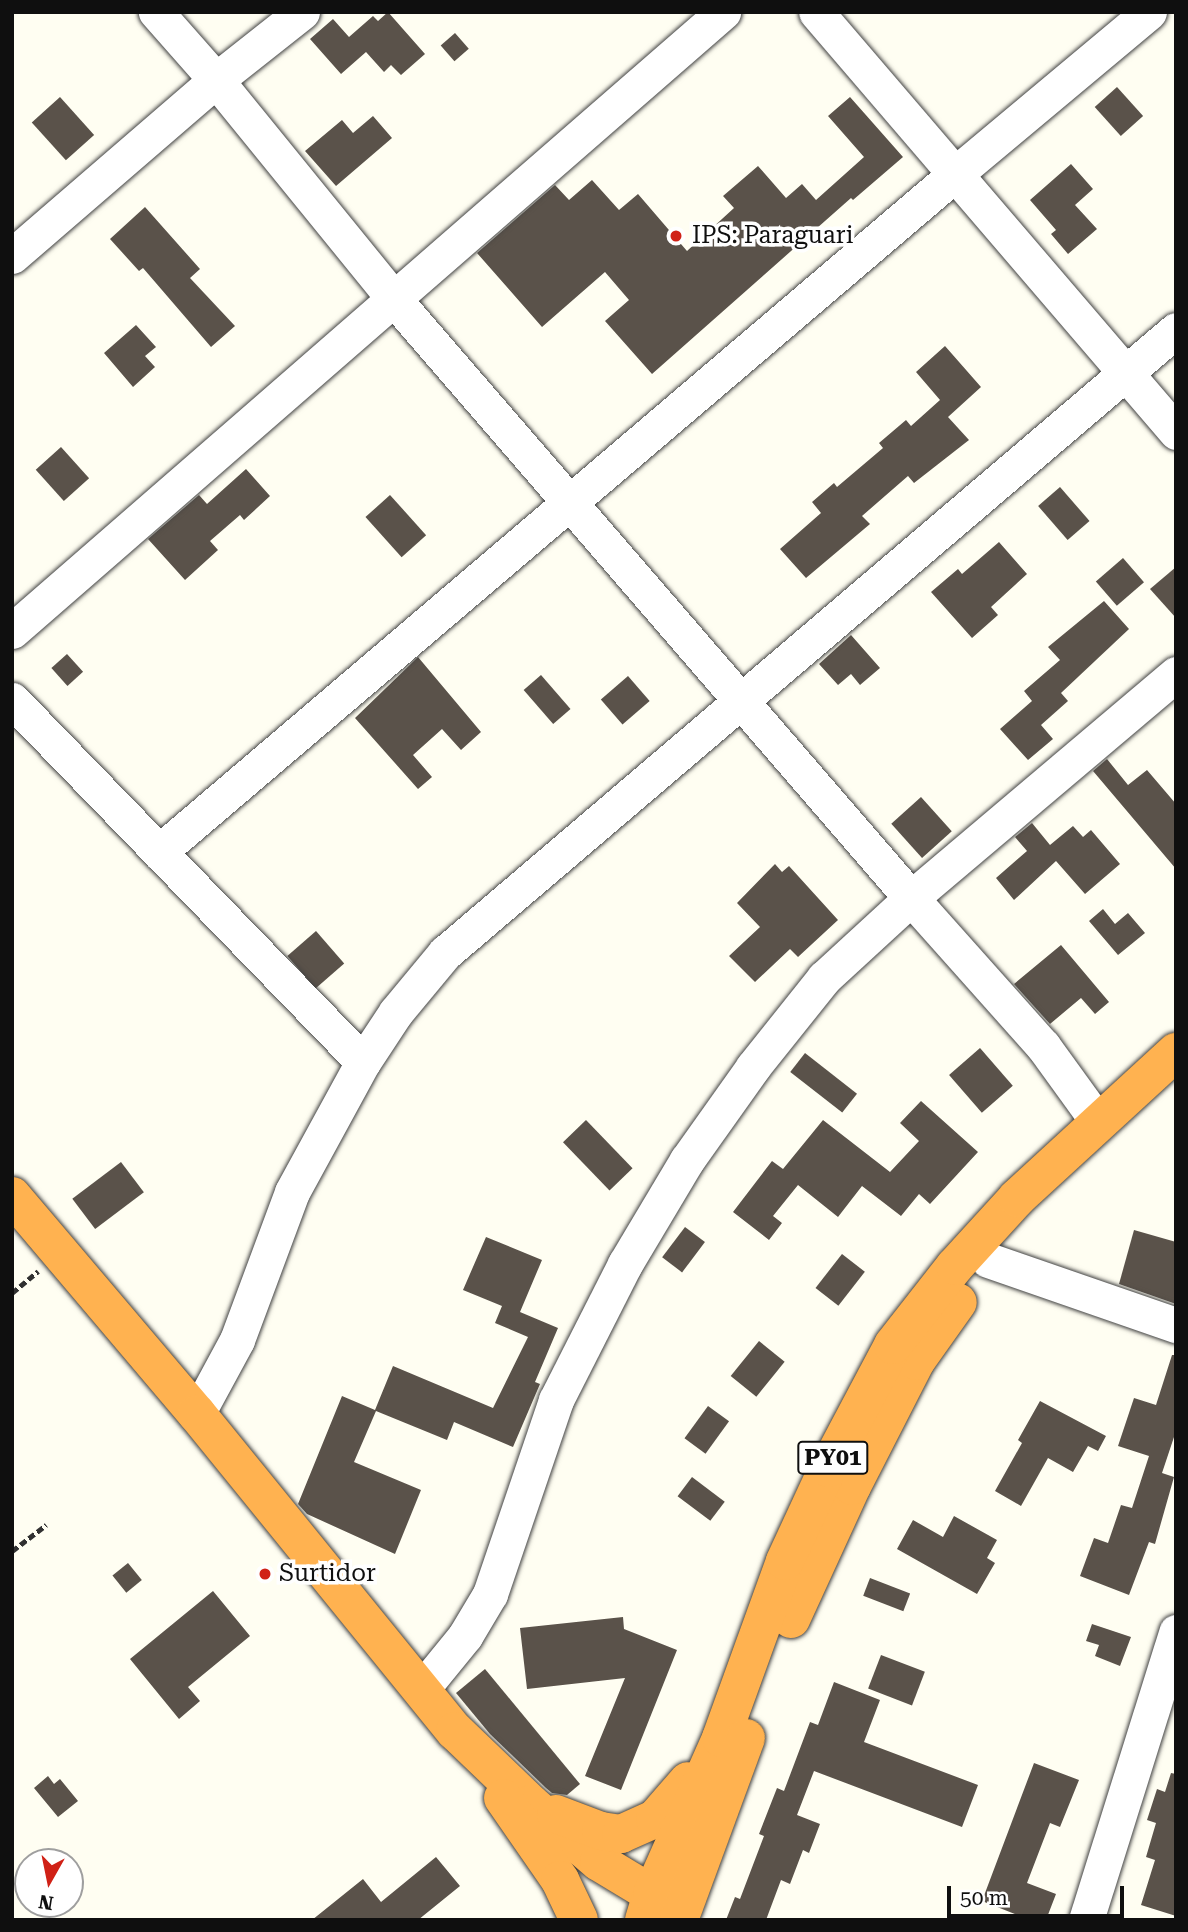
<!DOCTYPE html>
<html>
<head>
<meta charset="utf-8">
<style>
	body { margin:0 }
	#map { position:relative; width:1188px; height:1932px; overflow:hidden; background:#fffef2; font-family:"Roboto Serif",serif }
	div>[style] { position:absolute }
	.building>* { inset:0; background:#5a524a; transform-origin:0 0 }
	.path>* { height:4.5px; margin-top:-2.25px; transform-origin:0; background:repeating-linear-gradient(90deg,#313131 0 7px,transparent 0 10.5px) }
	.roads { filter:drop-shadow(0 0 2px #424242) drop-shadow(0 0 2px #424242) }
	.minor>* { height:35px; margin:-17.5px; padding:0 17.5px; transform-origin:17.5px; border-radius:17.5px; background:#fff }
	.highway>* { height:38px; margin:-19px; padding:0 19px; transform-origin:19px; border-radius:19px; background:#ffb250 }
	.dots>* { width:19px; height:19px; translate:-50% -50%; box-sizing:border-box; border:4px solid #fff; border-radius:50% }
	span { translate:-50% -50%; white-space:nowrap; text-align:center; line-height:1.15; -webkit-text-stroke:7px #fff; paint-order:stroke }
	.shield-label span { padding:2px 5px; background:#fff; border:2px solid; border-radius:5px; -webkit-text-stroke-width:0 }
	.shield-label { font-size:23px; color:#0f0f0f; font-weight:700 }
	.poi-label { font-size:24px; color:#0f0f0f }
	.left { translate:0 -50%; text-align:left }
	.frame { position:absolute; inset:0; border:14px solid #0f0f0f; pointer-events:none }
	.north { position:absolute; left:14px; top:1848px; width:70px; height:70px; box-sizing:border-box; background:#fff; border:2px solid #9f9f9f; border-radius:50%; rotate:189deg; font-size:19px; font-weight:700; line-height:28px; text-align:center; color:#0f0f0f }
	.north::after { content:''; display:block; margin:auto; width:24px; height:32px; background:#d02116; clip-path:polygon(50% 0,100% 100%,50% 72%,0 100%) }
	.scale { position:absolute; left:947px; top:1886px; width:177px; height:32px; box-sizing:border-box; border:4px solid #0f0f0f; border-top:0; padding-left:9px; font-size:21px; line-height:24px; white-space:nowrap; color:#0f0f0f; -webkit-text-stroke:5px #fff; paint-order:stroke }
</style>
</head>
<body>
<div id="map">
	<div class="building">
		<div style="clip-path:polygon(388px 12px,425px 54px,401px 75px,391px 65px,384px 72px,366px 52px,341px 74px,310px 39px,333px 19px,349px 37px,373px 16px,378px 21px)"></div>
		<div style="left:455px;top:33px;width:21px;height:19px;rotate:49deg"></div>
		<div style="left:1117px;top:87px;width:39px;height:30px;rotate:48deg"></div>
		<div style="left:60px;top:97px;width:51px;height:38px;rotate:48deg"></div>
		<div style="clip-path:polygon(850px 97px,903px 157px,853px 200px,851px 198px,652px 374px,605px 321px,629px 300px,605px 272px,542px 327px,477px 253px,555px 185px,569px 200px,592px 180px,619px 210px,638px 194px,687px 251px,734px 208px,723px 196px,758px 166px,786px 198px,802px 184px,816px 200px,864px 157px,828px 116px)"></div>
		<div style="clip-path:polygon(373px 116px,392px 138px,336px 186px,305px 151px,342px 120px,353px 133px)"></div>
		<div style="clip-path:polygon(1071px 164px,1093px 189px,1075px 205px,1097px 229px,1068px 254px,1051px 234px,1056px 230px,1030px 200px)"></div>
		<div style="clip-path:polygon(145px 207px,200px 269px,190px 278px,235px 326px,211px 347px,143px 268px,139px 271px,110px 239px)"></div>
		<div style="clip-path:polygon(136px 325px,156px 347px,145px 356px,155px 367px,133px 387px,104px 353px)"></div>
		<div style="clip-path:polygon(945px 346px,981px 387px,948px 417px,969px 440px,914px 483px,908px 476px,862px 516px,870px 524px,806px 578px,780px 549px,821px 513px,812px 502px,834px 483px,837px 487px,883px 448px,879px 443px,906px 420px,911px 426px,940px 400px,916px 372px)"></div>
		<div style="left:61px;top:447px;width:42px;height:34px;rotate:48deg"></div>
		<div style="clip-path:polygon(246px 469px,270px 496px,244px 520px,240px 515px,210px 541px,218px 550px,185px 580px,148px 539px,199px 495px,207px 504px)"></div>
		<div style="left:1060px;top:487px;width:45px;height:29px;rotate:49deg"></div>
		<div style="left:390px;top:495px;width:54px;height:33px;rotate:48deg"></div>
		<div style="clip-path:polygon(999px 542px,1027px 574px,991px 607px,998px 615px,972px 638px,931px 592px,958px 569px,962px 574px)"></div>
		<div style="left:1123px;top:558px;width:32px;height:36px;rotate:49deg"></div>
		<div style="clip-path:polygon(1176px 567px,1176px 618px,1150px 589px)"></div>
		<div style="clip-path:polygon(1104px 601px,1129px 629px,1061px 693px,1068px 701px,1041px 725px,1053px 739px,1028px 760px,1000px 729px,1032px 701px,1024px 691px,1060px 660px,1048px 647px)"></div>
		<div style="clip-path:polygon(851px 635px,880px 668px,860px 685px,851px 674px,838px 685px,819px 664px)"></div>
		<div style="left:67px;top:654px;width:24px;height:21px;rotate:48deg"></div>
		<div style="clip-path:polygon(418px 657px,481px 732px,461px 750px,442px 729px,413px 755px,432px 777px,418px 789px,355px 718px)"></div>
		<div style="left:541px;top:675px;width:45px;height:23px;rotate:49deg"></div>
		<div style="left:628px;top:676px;width:33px;height:36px;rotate:49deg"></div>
		<div style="clip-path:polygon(1107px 759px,1128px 785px,1147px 770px,1176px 804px,1176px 869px,1093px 771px)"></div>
		<div style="left:921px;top:797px;width:46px;height:40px;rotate:48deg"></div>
		<div style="clip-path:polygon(1032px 823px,1050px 845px,1073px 826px,1083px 837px,1091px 830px,1120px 864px,1085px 894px,1056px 861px,1014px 900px,996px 878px,1027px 851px,1015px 837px)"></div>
		<div style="clip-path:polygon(775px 864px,782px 872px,789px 866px,838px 920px,798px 957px,790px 949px,755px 982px,729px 956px,760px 927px,737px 903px)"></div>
		<div style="clip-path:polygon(1103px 909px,1115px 924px,1128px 913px,1145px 933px,1118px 955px,1089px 921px)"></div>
		<div style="left:316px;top:931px;width:43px;height:38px;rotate:49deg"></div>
		<div style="clip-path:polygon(1061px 945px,1109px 1002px,1095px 1014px,1081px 998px,1050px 1024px,1014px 984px)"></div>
		<div style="left:980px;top:1048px;width:50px;height:41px;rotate:49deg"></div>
		<div style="left:805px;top:1053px;width:66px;height:24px;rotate:38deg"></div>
		<div style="clip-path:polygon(921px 1101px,978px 1152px,930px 1204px,919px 1194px,901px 1216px,862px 1186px,838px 1217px,798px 1185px,773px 1216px,782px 1223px,769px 1240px,733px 1212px,772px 1161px,783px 1169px,823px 1120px,890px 1172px,919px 1141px,900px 1123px)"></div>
		<div style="left:586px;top:1120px;width:67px;height:32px;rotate:46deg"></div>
		<div style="left:121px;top:1162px;width:38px;height:61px;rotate:53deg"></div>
		<div style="left:685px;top:1227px;width:25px;height:38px;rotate:37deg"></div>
		<div style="clip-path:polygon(1134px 1230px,1176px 1242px,1176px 1304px,1119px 1284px)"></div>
		<div style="clip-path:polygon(486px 1237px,542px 1260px,520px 1312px,558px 1328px,535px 1382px,540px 1384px,513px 1447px,454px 1422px,447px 1440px,376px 1411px,354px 1462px,421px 1490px,395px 1554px,307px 1514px,298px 1504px,342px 1396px,375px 1410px,393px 1366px,493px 1408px,528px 1337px,495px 1323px,502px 1306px,463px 1290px)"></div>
		<div style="left:842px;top:1254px;width:29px;height:43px;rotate:38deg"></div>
		<div style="left:759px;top:1341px;width:33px;height:45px;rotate:39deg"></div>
		<div style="clip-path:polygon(1172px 1355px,1176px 1355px,1176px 1431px,1162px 1473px,1174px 1477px,1155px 1544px,1149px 1542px,1129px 1595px,1080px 1576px,1094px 1538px,1108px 1543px,1121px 1505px,1132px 1508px,1149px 1456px,1118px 1446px,1134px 1398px,1156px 1405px)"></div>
		<div style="clip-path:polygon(1040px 1401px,1106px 1436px,1098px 1451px,1088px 1446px,1073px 1472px,1048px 1458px,1021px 1506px,995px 1491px,1022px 1443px,1018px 1440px)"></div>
		<div style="left:708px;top:1406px;width:26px;height:40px;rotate:36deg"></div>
		<div style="left:692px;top:1477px;width:41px;height:24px;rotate:37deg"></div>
		<div style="clip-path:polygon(954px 1516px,997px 1540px,987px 1558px,995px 1563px,977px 1594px,897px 1549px,913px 1520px,943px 1537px)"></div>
		<div style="left:128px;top:1563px;width:22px;height:20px;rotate:51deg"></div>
		<div style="left:870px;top:1578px;width:43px;height:19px;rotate:21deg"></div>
		<div style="clip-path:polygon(213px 1591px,250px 1636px,188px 1687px,200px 1701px,179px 1719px,130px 1659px)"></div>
		<div style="clip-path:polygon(623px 1617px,624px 1629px,677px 1650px,621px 1790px,585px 1776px,625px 1678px,527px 1689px,520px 1628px)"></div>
		<div style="clip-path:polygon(1092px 1624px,1131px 1637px,1120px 1666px,1095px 1656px,1099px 1645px,1086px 1641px)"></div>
		<div style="left:881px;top:1655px;width:47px;height:36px;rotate:21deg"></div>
		<div style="clip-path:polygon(485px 1669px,580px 1784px,567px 1795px,552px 1793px,546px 1788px,490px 1734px,456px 1693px)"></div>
		<div style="clip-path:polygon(834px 1682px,880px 1700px,864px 1742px,978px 1785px,962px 1827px,814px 1771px,797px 1815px,820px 1824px,809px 1853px,803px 1850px,790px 1884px,781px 1880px,766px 1920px,726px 1920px,735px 1897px,740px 1899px,764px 1836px,759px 1834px,777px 1788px,784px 1791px,810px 1722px,818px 1725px)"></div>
		<div style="clip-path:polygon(1034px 1763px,1079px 1780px,1060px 1827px,1050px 1823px,1027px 1883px,1056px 1894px,1046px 1920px,1030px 1920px,982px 1901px)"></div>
		<div style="clip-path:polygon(1171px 1773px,1176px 1774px,1176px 1916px,1141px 1905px,1155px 1860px,1146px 1857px,1156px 1823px,1147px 1820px,1157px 1789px,1165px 1792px)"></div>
		<div style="clip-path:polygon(48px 1776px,54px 1784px,60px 1779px,78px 1801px,58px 1817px,34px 1788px)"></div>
		<div style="clip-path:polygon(436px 1857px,460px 1886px,418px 1920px,312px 1920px,363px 1879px,381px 1902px)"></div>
	</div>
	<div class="path">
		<div style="left:12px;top:1293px;width:34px;rotate:-40deg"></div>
		<div style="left:12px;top:1551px;width:43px;rotate:-37.4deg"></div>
	</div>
	<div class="roads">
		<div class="minor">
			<div style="left:302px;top:12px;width:110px;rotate:141.7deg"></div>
			<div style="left:216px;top:80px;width:281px;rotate:50.9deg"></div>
			<div style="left:393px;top:298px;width:793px;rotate:49.19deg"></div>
			<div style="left:911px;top:898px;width:198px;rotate:48.3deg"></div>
			<div style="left:1043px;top:1046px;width:94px;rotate:54.1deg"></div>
			<div style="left:1149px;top:12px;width:253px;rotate:140.1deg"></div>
			<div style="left:955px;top:174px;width:340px;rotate:49.4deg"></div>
			<div style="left:12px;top:256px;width:269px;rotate:-40.8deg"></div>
			<div style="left:216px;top:80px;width:91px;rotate:-131.4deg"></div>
			<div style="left:12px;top:631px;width:943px;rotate:-41.04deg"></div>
			<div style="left:12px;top:700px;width:504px;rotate:45.88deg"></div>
			<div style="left:159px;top:852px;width:1046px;rotate:-40.42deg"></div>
			<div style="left:955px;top:174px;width:213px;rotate:-130.6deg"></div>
			<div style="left:988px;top:1260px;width:199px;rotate:19.1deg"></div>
			<div style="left:197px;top:1414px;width:84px;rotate:-61.6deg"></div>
			<div style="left:237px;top:1340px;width:158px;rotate:-69.6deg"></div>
			<div style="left:292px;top:1192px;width:148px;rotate:-61.4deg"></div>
			<div style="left:363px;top:1062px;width:60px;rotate:-56.6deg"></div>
			<div style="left:396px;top:1012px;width:77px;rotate:-50.3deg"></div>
			<div style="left:445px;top:953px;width:960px;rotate:-40.44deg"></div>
			<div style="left:421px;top:1690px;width:70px;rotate:-50.8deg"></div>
			<div style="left:465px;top:1636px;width:49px;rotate:-59.2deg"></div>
			<div style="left:490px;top:1594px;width:205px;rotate:-71.2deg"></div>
			<div style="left:556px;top:1400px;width:153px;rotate:-63.1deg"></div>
			<div style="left:625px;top:1264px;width:121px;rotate:-59.2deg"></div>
			<div style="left:687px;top:1160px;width:114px;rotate:-54.6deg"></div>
			<div style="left:753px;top:1067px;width:114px;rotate:-51.4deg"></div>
			<div style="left:824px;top:978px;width:118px;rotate:-42.6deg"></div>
			<div style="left:911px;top:898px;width:347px;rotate:-40.2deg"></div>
			<div style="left:1086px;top:1920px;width:302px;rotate:-72.6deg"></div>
		</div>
		<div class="highway">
			<div style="left:12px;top:1196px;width:286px;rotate:49.7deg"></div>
			<div style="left:197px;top:1414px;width:409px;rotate:50.9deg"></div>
			<div style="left:455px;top:1731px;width:105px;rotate:43.8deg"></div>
			<div style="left:531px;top:1804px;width:89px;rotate:40.5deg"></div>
			<div style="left:599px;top:1862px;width:62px;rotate:31.1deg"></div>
			<div style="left:791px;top:1619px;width:146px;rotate:-65.4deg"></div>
			<div style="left:852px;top:1486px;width:140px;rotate:-62.9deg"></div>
			<div style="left:916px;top:1361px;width:72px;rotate:-54.6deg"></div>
			<div style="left:503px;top:1798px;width:100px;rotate:55.2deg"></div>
			<div style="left:560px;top:1880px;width:44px;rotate:64.6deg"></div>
			<div style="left:556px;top:1814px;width:48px;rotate:20.7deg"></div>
			<div style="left:601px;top:1831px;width:20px;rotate:9deg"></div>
			<div style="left:621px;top:1834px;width:37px;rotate:-24deg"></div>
			<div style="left:655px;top:1819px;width:50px;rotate:-49deg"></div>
			<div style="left:644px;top:1920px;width:27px;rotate:-73deg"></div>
			<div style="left:652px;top:1894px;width:171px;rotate:-66.1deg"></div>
			<div style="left:721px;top:1738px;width:188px;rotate:-70.1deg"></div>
			<div style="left:785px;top:1561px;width:102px;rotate:-65.2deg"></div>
			<div style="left:828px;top:1468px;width:139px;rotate:-62.1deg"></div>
			<div style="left:893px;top:1345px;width:100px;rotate:-51.9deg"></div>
			<div style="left:955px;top:1266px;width:92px;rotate:-47.6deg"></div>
			<div style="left:1017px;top:1198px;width:216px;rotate:-42.6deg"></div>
			<div style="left:679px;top:1920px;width:194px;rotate:-69.8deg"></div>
		</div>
	</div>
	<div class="dots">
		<div style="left:676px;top:236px;background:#d02116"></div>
		<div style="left:265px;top:1574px;background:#d02116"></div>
	</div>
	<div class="shield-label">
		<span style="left:833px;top:1458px">PY01</span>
	</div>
	<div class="poi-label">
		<span class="left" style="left:692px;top:236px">IPS: Paraguari</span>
		<span class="left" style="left:279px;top:1574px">Surtidor</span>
	</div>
	<div class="frame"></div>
	<div class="north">N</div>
	<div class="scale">50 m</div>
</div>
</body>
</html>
